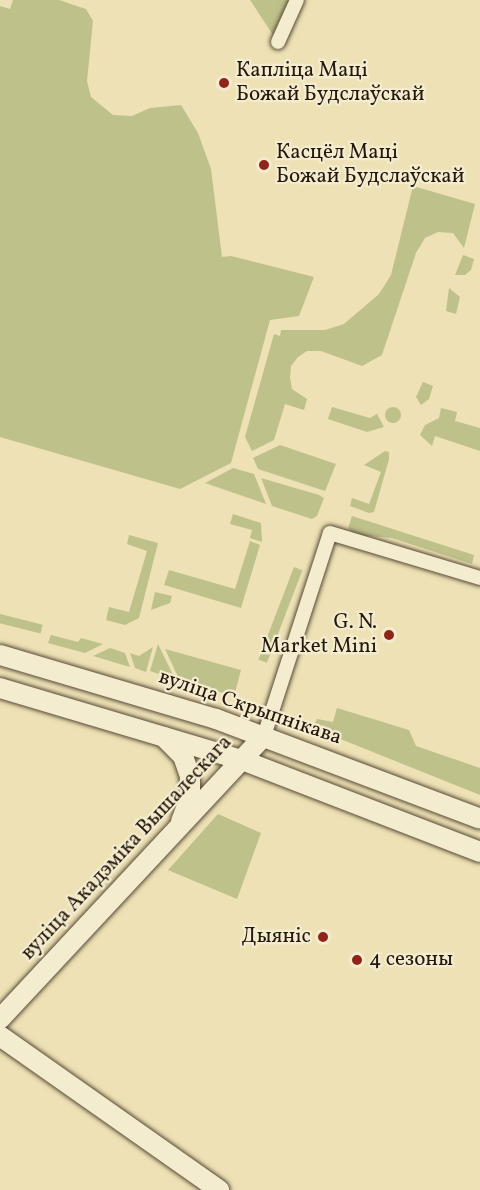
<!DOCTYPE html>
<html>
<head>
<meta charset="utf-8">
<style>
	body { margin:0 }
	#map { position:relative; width:480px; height:1190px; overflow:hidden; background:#ede1b5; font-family:Vollkorn,serif }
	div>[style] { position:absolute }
	.green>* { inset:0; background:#bec18a; transform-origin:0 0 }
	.round { border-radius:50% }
	.roads { filter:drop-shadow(0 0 2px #584a36) drop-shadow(0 0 2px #584a36) }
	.street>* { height:14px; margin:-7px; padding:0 7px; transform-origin:7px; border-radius:7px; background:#f3eccf }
	.secondary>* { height:20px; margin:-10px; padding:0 10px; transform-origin:10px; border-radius:10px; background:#f3eccf }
	.dots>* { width:16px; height:16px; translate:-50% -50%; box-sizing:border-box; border:3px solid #f3eccf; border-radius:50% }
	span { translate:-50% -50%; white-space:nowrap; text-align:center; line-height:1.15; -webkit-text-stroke:4.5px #f3eccf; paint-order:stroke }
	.poi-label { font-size:21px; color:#26170c }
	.left { translate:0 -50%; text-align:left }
	.right { translate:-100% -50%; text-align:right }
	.street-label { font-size:21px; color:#26170c }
</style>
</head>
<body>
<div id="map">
	<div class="green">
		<div style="clip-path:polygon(13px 0,59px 0,86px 9px,93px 21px,87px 81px,91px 97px,113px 115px,132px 116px,150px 108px,181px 105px,198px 133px,211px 169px,222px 257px,231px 256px,314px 277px,299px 316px,270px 320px,231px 463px,180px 489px,0 437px,0 6px,10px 9px)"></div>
		<div style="clip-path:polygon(250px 0,302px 0,293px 24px,273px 35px)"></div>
		<div style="clip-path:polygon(413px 186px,475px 204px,464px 248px,453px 233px,438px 232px,425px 238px,416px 253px,382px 355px,362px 366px,321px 351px,307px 351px,298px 357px,291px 366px,290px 378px,292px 389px,307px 399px,304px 410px,285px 404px,274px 440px,252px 451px,245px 437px,274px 334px,280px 336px,281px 330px,325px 330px,344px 324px,379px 294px,391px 275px)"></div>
		<div style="clip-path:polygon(463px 255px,474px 259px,471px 270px,465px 275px,455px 275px)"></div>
		<div style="clip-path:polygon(449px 288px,460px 297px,456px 314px,446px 311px)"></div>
		<div style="clip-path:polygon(423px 382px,433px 386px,429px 399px,421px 405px,416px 397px)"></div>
		<div class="round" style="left:385px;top:407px;width:16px;height:16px"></div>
		<div style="clip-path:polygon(332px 407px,370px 418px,377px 414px,384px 427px,367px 432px,328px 419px)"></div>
		<div style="clip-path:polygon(441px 408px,457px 412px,455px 421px,480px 428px,480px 451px,435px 436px,432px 446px,420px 435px,425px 425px,439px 418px)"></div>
		<div style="clip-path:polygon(280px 445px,336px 464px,325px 491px,258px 469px,253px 458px)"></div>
		<div style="clip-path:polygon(385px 451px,389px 452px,389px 459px,374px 512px,369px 513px,350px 506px,352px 498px,369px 504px,381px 472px,364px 465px)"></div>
		<div style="clip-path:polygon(233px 468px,254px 474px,266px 504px,205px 483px)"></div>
		<div style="clip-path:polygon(261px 478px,319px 495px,324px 498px,317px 516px,312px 519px,272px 506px)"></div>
		<div style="clip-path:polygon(233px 514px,261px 523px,262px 542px,250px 538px,252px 530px,230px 524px)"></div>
		<div style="clip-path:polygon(352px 516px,474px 555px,472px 564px,392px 538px,355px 535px,348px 528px)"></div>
		<div style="clip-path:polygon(129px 535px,158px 543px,139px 618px,125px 625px,106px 620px,109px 607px,129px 612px,147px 551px,127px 544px)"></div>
		<div style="clip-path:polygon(250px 541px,260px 545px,241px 608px,164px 585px,169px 570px,235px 589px)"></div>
		<div style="left:294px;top:567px;width:9px;height:99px;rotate:21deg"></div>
		<div style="clip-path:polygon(155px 592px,172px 596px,170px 603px,151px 610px)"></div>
		<div style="left:0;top:614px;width:44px;height:9px;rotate:14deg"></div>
		<div style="clip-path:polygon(51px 635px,78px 642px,81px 638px,103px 644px,85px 653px,48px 643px)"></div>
		<div style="clip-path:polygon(158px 644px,175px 679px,150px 671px)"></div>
		<div style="clip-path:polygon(153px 647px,146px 672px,135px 668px,130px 653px,139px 656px)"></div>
		<div style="clip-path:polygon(110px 648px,125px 653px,130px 667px,93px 656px)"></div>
		<div style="clip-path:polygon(165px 649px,241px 670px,234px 696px,180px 681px)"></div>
		<div style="clip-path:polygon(337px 708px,409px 730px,416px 746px,480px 768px,480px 795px,313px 728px,317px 719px,333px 722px)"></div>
		<div style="clip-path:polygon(218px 814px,261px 833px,237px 899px,168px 870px)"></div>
	</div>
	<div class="roads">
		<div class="street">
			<div style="left:278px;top:42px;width:46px;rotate:-65.7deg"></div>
			<div style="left:264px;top:736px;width:213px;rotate:-72deg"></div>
			<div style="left:330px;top:533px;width:157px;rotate:16.7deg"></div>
		</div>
		<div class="secondary">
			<div style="left:0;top:655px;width:225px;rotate:16.5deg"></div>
			<div style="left:216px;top:719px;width:282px;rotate:20.7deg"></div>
			<div style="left:0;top:688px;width:252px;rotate:16.6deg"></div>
			<div style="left:242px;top:760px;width:255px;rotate:21.1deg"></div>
			<div style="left:164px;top:737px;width:27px;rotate:45deg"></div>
			<div style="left:183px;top:756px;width:21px;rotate:71deg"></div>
			<div style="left:190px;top:776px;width:22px;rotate:90deg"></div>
			<div style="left:190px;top:798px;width:25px;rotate:111deg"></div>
			<div style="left:0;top:1019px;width:387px;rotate:-47deg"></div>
			<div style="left:0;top:1036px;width:268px;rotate:35.1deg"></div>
		</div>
	</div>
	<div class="dots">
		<div style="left:224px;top:83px;background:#8f2418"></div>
		<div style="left:264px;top:165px;background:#8f2418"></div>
		<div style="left:389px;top:635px;background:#8f2418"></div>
		<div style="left:323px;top:937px;background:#8f2418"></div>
		<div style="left:357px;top:960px;background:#8f2418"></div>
	</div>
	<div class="poi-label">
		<span class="left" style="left:236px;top:83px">Капліца Маці<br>Божай Будслаўскай</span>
		<span class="left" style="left:276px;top:165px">Касцёл Маці<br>Божай Будслаўскай</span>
		<span class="right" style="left:377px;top:635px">G. N.<br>Market Mini</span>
		<span class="right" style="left:311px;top:937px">Дыяніс</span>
		<span class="left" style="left:369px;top:960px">4 сезоны</span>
	</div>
	<div class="street-label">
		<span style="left:250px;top:708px;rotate:19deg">вуліца Скрыпнікава</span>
		<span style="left:127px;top:848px;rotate:-47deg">вуліца Акадэміка Вышалескага</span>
	</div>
</div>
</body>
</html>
